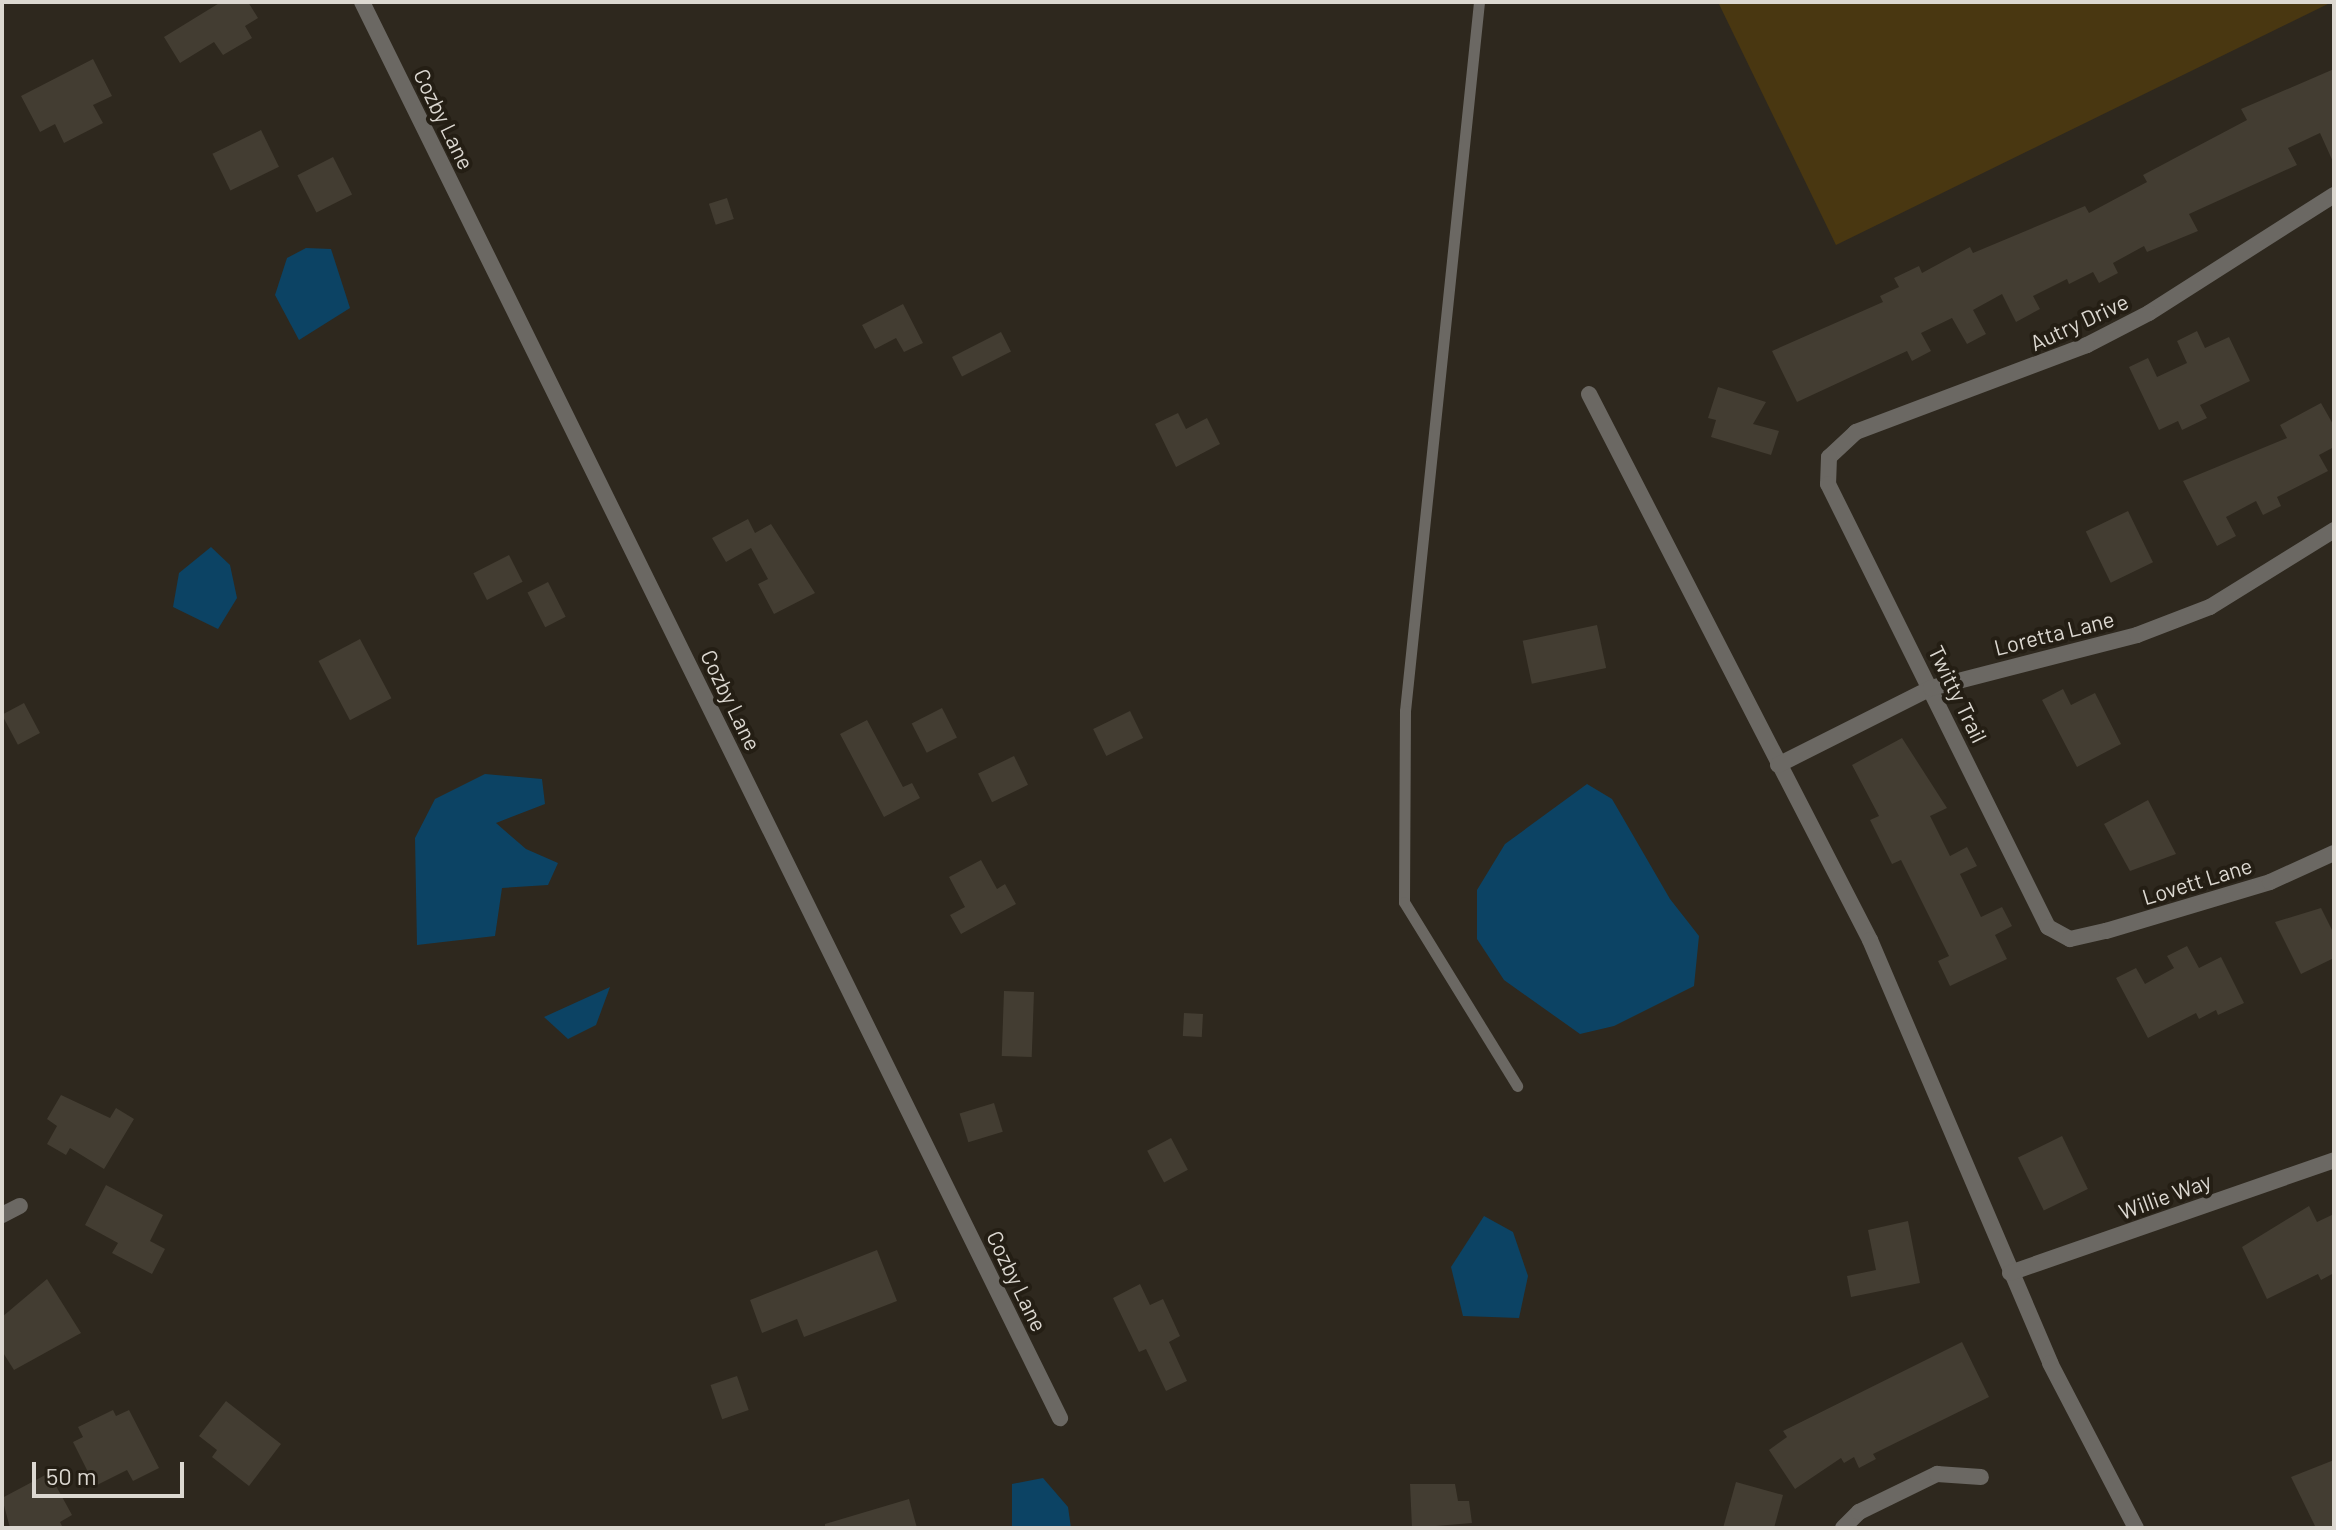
<!DOCTYPE html>
<html>
<head>
<meta charset="utf-8">
<style>
	body { margin:0 }
	#map { position:relative; width:2336px; height:1530px; overflow:hidden; background:#2e281e; font-family:Barlow,sans-serif }
	div>[style] { position:absolute }
	.green>* { inset:0; background:#493711 }
	.water>* { inset:0; background:#0c4364 }
	.building>* { inset:0; background:#433d32; transform-origin:0 0 }
	.service>* { height:11px; margin:-5.5px; padding:0 5.5px; transform-origin:5.5px; border-radius:5.5px; background:#6b6863 }
	.minor>* { height:16px; margin:-8px; padding:0 8px; transform-origin:8px; border-radius:8px; background:#6b6863 }
	span { translate:-50% -50%; white-space:nowrap; text-align:center; line-height:1.15; -webkit-text-stroke:8px #241e14; paint-order:stroke }
	.street-label { font-size:22px; color:#dcd8d1 }
	.frame { position:absolute; inset:0; border:4px solid #dcd8d1; pointer-events:none }
	.scale { position:absolute; left:32px; top:1462px; width:152px; height:36px; box-sizing:border-box; border:4px solid #dcd8d1; border-top:0; padding-left:10px; font-size:24px; line-height:28px; white-space:nowrap; color:#dcd8d1; -webkit-text-stroke:6px #241e14; paint-order:stroke }
</style>
</head>
<body>
<div id="map">
	<div class="green">
		<div style="clip-path:polygon(1718px 2px,2332px 2px,1836px 245px)"></div>
	</div>
	<div class="water">
		<div style="clip-path:polygon(306px 248px,331px 249px,350px 308px,299px 340px,275px 295px,287px 258px)"></div>
		<div style="clip-path:polygon(211px 547px,230px 565px,237px 598px,218px 629px,173px 607px,179px 573px)"></div>
		<div style="clip-path:polygon(485px 774px,542px 779px,545px 804px,496px 823px,526px 849px,558px 863px,548px 885px,502px 888px,495px 936px,417px 945px,415px 838px,435px 799px)"></div>
		<div style="clip-path:polygon(1587px 784px,1612px 799px,1670px 899px,1699px 936px,1694px 986px,1614px 1026px,1580px 1034px,1504px 980px,1477px 939px,1477px 890px,1505px 844px)"></div>
		<div style="clip-path:polygon(610px 987px,596px 1025px,568px 1039px,544px 1017px)"></div>
		<div style="clip-path:polygon(1484px 1216px,1513px 1232px,1528px 1276px,1519px 1318px,1463px 1316px,1451px 1267px)"></div>
		<div style="clip-path:polygon(1043px 1478px,1068px 1507px,1071px 1528px,1012px 1528px,1012px 1484px)"></div>
	</div>
	<div class="building">
		<div style="clip-path:polygon(221px 2px,248px 2px,258px 18px,245px 26px,252px 38px,223px 55px,214px 42px,180px 63px,164px 37px)"></div>
		<div style="clip-path:polygon(93px 59px,112px 96px,93px 105px,103px 123px,64px 143px,55px 124px,40px 132px,21px 96px)"></div>
		<div style="clip-path:polygon(2334px 69px,2334px 164px,2320px 133px,2288px 148px,2297px 165px,2189px 214px,2198px 231px,2147px 252px,2144px 246px,2113px 263px,2118px 273px,2099px 283px,2093px 272px,2069px 284px,2067px 279px,2033px 296px,2040px 309px,2016px 322px,2002px 294px,1973px 310px,1986px 334px,1967px 344px,1952px 318px,1921px 333px,1931px 351px,1912px 361px,1907px 351px,1797px 402px,1772px 351px,1883px 302px,1880px 296px,1899px 287px,1894px 278px,1919px 266px,1922px 273px,1970px 247px,1973px 253px,2085px 206px,2089px 213px,2147px 182px,2143px 175px,2247px 120px,2241px 109px)"></div>
		<div style="left:261px;top:130px;width:41px;height:54px;rotate:64deg"></div>
		<div style="left:333px;top:157px;width:42px;height:40px;rotate:63deg"></div>
		<div style="left:727px;top:198px;width:22px;height:19px;rotate:72deg"></div>
		<div style="clip-path:polygon(903px 304px,923px 343px,904px 352px,896px 338px,875px 349px,862px 325px)"></div>
		<div style="clip-path:polygon(2197px 331px,2205px 348px,2229px 337px,2250px 381px,2200px 405px,2207px 418px,2182px 430px,2178px 421px,2159px 430px,2129px 367px,2148px 358px,2157px 377px,2187px 363px,2177px 341px)"></div>
		<div style="left:1001px;top:332px;width:22px;height:55px;rotate:63deg"></div>
		<div style="clip-path:polygon(1718px 387px,1766px 402px,1753px 424px,1779px 431px,1771px 455px,1711px 437px,1716px 420px,1708px 418px)"></div>
		<div style="clip-path:polygon(2321px 403px,2334px 426px,2334px 447px,2319px 455px,2328px 471px,2277px 497px,2281px 506px,2263px 515px,2256px 501px,2226px 517px,2236px 536px,2217px 546px,2183px 481px,2287px 438px,2280px 425px)"></div>
		<div style="clip-path:polygon(1178px 413px,1186px 429px,1207px 418px,1220px 444px,1176px 467px,1155px 424px)"></div>
		<div style="left:2128px;top:511px;width:57px;height:47px;rotate:64deg"></div>
		<div style="clip-path:polygon(748px 519px,755px 533px,771px 524px,815px 593px,774px 614px,758px 584px,768px 579px,751px 548px,726px 562px,712px 538px)"></div>
		<div style="left:509px;top:555px;width:30px;height:40px;rotate:63deg"></div>
		<div style="left:548px;top:582px;width:39px;height:23px;rotate:63deg"></div>
		<div style="left:1597px;top:625px;width:44px;height:76px;rotate:78deg"></div>
		<div style="left:360px;top:639px;width:67px;height:47px;rotate:62deg"></div>
		<div style="clip-path:polygon(2063px 689px,2071px 705px,2095px 693px,2121px 744px,2077px 767px,2042px 700px)"></div>
		<div style="left:24px;top:703px;width:34px;height:25px;rotate:62deg"></div>
		<div style="left:942px;top:708px;width:33px;height:34px;rotate:63deg"></div>
		<div style="left:1130px;top:711px;width:30px;height:41px;rotate:64deg"></div>
		<div style="clip-path:polygon(867px 720px,903px 787px,912px 783px,920px 798px,884px 817px,840px 734px)"></div>
		<div style="clip-path:polygon(1902px 738px,1947px 808px,1930px 816px,1950px 856px,1967px 847px,1977px 866px,1960px 874px,1981px 917px,2002px 907px,2012px 926px,1995px 935px,2007px 959px,1950px 986px,1938px 961px,1949px 956px,1901px 860px,1892px 864px,1870px 820px,1879px 816px,1852px 765px)"></div>
		<div style="left:1014px;top:756px;width:32px;height:40px;rotate:64deg"></div>
		<div style="clip-path:polygon(2148px 800px,2176px 854px,2130px 871px,2104px 824px)"></div>
		<div style="clip-path:polygon(981px 860px,997px 889px,1005px 884px,1016px 904px,961px 934px,950px 915px,965px 907px,949px 877px)"></div>
		<div style="clip-path:polygon(2321px 908px,2334px 934px,2334px 958px,2301px 974px,2275px 922px)"></div>
		<div style="clip-path:polygon(2187px 946px,2199px 968px,2221px 957px,2244px 1003px,2218px 1015px,2216px 1010px,2199px 1019px,2196px 1013px,2148px 1038px,2116px 978px,2136px 968px,2145px 984px,2174px 968px,2167px 956px)"></div>
		<div style="left:1004px;top:991px;width:30px;height:65px;rotate:2deg"></div>
		<div style="left:1184px;top:1013px;width:19px;height:23px;rotate:3deg"></div>
		<div style="clip-path:polygon(61px 1095px,110px 1118px,116px 1108px,134px 1119px,104px 1169px,70px 1148px,66px 1155px,47px 1144px,57px 1126px,47px 1119px)"></div>
		<div style="left:994px;top:1103px;width:30px;height:36px;rotate:73deg"></div>
		<div style="left:2062px;top:1136px;width:59px;height:49px;rotate:64deg"></div>
		<div style="left:1171px;top:1138px;width:36px;height:27px;rotate:62deg"></div>
		<div style="clip-path:polygon(106px 1185px,163px 1215px,150px 1241px,165px 1249px,152px 1274px,112px 1253px,118px 1243px,85px 1225px)"></div>
		<div style="clip-path:polygon(2309px 1206px,2317px 1222px,2334px 1214px,2334px 1273px,2321px 1280px,2318px 1274px,2267px 1299px,2242px 1247px)"></div>
		<div style="clip-path:polygon(1908px 1221px,1920px 1283px,1851px 1297px,1847px 1276px,1876px 1270px,1868px 1230px)"></div>
		<div style="clip-path:polygon(877px 1250px,897px 1301px,804px 1337px,797px 1319px,762px 1333px,750px 1300px)"></div>
		<div style="clip-path:polygon(47px 1279px,81px 1333px,14px 1370px,2px 1351px,2px 1317px)"></div>
		<div style="clip-path:polygon(1140px 1284px,1150px 1305px,1163px 1299px,1180px 1336px,1169px 1342px,1187px 1381px,1166px 1391px,1146px 1349px,1139px 1352px,1113px 1298px)"></div>
		<div style="clip-path:polygon(1962px 1342px,1989px 1397px,1873px 1454px,1876px 1459px,1859px 1468px,1854px 1457px,1844px 1463px,1841px 1458px,1795px 1489px,1769px 1450px,1787px 1437px,1783px 1431px)"></div>
		<div style="left:737px;top:1376px;width:36px;height:28px;rotate:71deg"></div>
		<div style="clip-path:polygon(226px 1401px,281px 1444px,249px 1486px,212px 1457px,217px 1450px,199px 1436px)"></div>
		<div style="clip-path:polygon(113px 1410px,116px 1416px,129px 1410px,159px 1468px,133px 1481px,127px 1470px,95px 1486px,73px 1442px,83px 1437px,78px 1427px)"></div>
		<div style="clip-path:polygon(2334px 1460px,2334px 1528px,2316px 1528px,2291px 1477px)"></div>
		<div style="clip-path:polygon(49px 1473px,72px 1515px,60px 1522px,63px 1528px,10px 1528px,2px 1498px)"></div>
		<div style="clip-path:polygon(1736px 1482px,1783px 1495px,1774px 1528px,1723px 1528px)"></div>
		<div style="clip-path:polygon(1410px 1484px,1455px 1484px,1458px 1501px,1469px 1501px,1472px 1523px,1412px 1528px)"></div>
		<div style="clip-path:polygon(909px 1499px,917px 1528px,825px 1528px,825px 1524px)"></div>
	</div>
	<div class="service">
		<div style="left:1479px;top:2px;width:713px;rotate:95.96deg"></div>
		<div style="left:1405px;top:711px;width:191px;rotate:90.3deg"></div>
		<div style="left:1404px;top:902px;width:216px;rotate:58.4deg"></div>
	</div>
	<div class="minor">
		<div style="left:362px;top:2px;width:1579px;rotate:63.76deg"></div>
		<div style="left:2334px;top:195px;width:219px;rotate:147.5deg"></div>
		<div style="left:2149px;top:313px;width:70px;rotate:152.7deg"></div>
		<div style="left:2087px;top:345px;width:247px;rotate:159.4deg"></div>
		<div style="left:1856px;top:432px;width:37px;rotate:137deg"></div>
		<div style="left:1829px;top:457px;width:27px;rotate:92deg"></div>
		<div style="left:1828px;top:484px;width:495px;rotate:63.6deg"></div>
		<div style="left:2048px;top:927px;width:25px;rotate:29deg"></div>
		<div style="left:2070px;top:939px;width:37px;rotate:-13deg"></div>
		<div style="left:2106px;top:931px;width:171px;rotate:-16.6deg"></div>
		<div style="left:2270px;top:882px;width:70px;rotate:-24.4deg"></div>
		<div style="left:1589px;top:394px;width:614px;rotate:62.77deg"></div>
		<div style="left:1870px;top:940px;width:460px;rotate:66.9deg"></div>
		<div style="left:2050px;top:1363px;width:186px;rotate:62.5deg"></div>
		<div style="left:1778px;top:765px;width:171px;rotate:-26.7deg"></div>
		<div style="left:1931px;top:688px;width:213px;rotate:-14.4deg"></div>
		<div style="left:2137px;top:635px;width:78px;rotate:-21deg"></div>
		<div style="left:2210px;top:607px;width:146px;rotate:-31.8deg"></div>
		<div style="left:2px;top:1215px;width:20px;rotate:-27deg"></div>
		<div style="left:2010px;top:1273px;width:343px;rotate:-19.2deg"></div>
		<div style="left:1843px;top:1528px;width:23px;rotate:-45deg"></div>
		<div style="left:1859px;top:1512px;width:87px;rotate:-26deg"></div>
		<div style="left:1937px;top:1474px;width:44px;rotate:3.9deg"></div>
	</div>
	<div class="street-label">
		<span style="left:444px;top:119px;rotate:64deg">Cozby Lane</span>
		<span style="left:2079px;top:322px;rotate:-25deg">Autry Drive</span>
		<span style="left:2054px;top:633px;rotate:-14deg">Loretta Lane</span>
		<span style="left:1958px;top:694px;rotate:64deg">Twitty Trail</span>
		<span style="left:731px;top:700px;rotate:64deg">Cozby Lane</span>
		<span style="left:2197px;top:881px;rotate:-17deg">Lovett Lane</span>
		<span style="left:2165px;top:1196px;rotate:-20deg">Willie Way</span>
		<span style="left:1017px;top:1281px;rotate:64deg">Cozby Lane</span>
	</div>
	<div class="frame"></div>
	<div class="scale">50 m</div>
</div>
</body>
</html>
